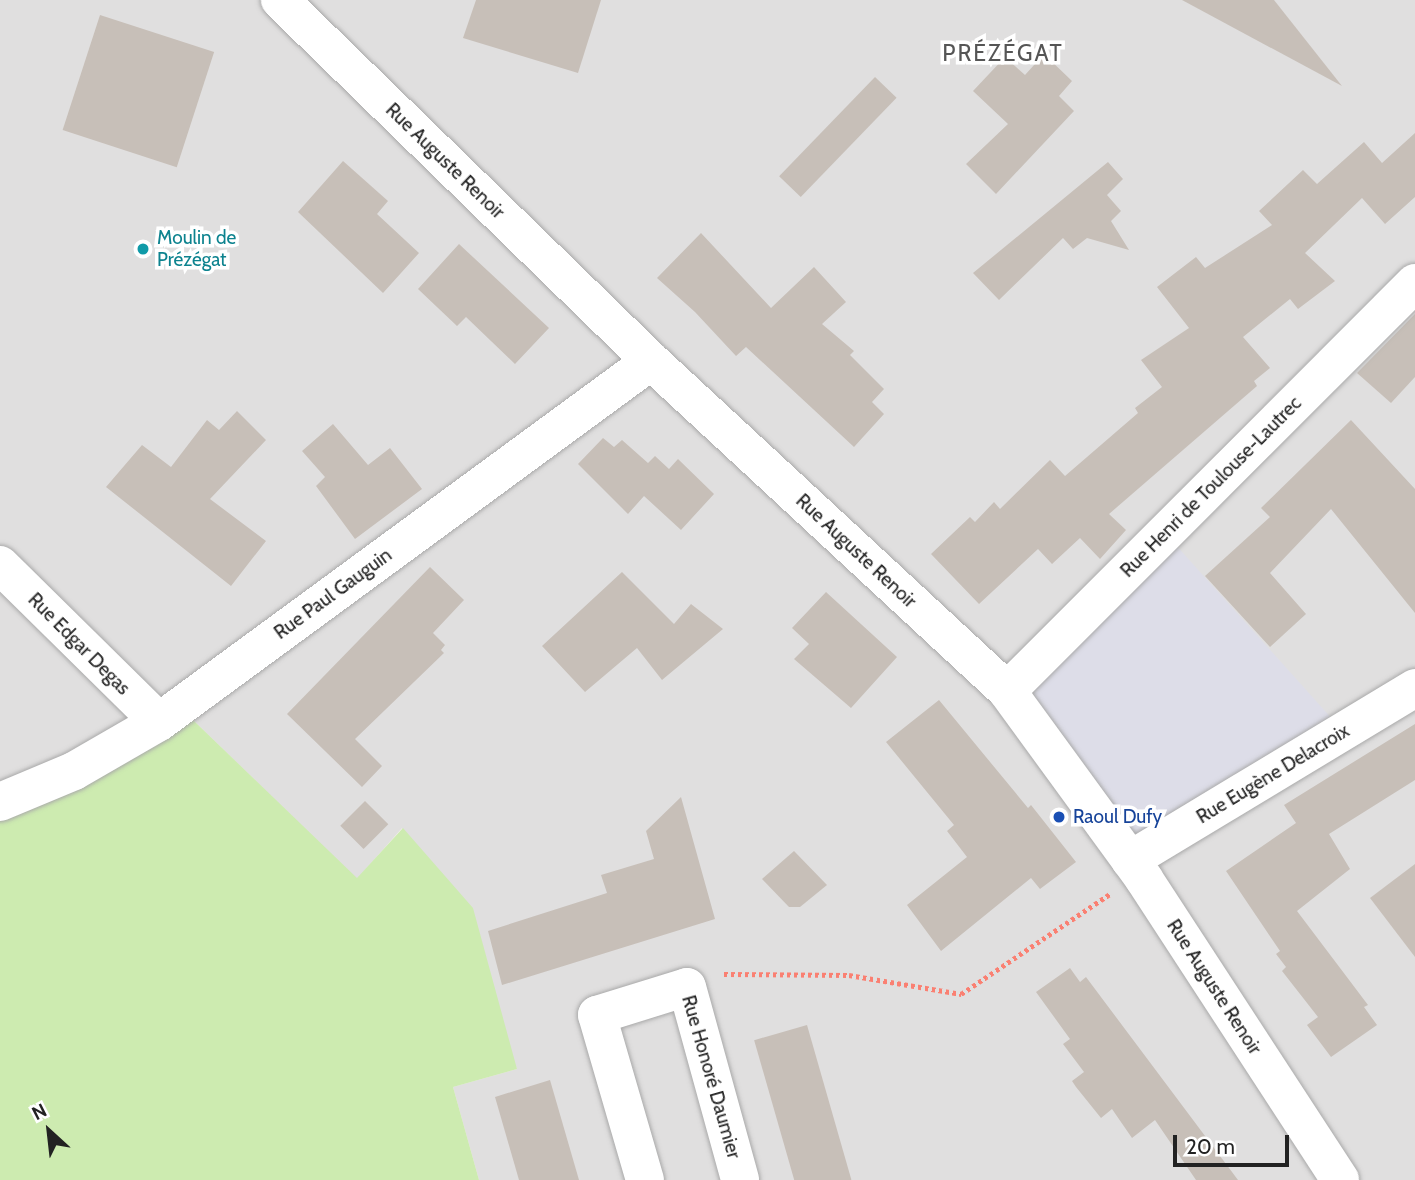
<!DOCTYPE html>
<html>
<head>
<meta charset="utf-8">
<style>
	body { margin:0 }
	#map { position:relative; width:1415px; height:1180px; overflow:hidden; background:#f2efe9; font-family:Cabin,sans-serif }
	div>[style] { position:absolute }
	.residential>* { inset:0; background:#e0dfdf }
	.grass>* { inset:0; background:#cdebb0 }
	.plaza>* { inset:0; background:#dddde8 }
	.building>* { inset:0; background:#c7bfb8; transform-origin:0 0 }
	.path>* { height:4.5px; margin-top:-2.25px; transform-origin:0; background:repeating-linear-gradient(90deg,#fa8072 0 3.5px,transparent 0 7px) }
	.roads { filter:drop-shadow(0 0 2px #a9a9a9) drop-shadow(0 0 2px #a9a9a9) }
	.street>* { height:38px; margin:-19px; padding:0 19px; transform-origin:19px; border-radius:19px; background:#fff }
	.dots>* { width:19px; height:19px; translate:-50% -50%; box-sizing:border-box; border:4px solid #fff; border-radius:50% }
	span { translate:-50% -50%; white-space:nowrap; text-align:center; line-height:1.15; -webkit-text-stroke:7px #fff; paint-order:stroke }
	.street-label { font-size:19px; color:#222 }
	.culture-label { font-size:19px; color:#0d838f }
	.left { translate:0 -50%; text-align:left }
	.transit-label { font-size:19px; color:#164399 }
	.quarter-label { font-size:23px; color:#555; letter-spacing:2px }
	.north { position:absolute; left:14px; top:1096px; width:70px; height:70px; -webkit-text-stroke:5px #fff; paint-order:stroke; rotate:333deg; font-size:19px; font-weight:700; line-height:28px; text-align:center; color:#222 }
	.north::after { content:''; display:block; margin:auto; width:24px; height:32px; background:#222; clip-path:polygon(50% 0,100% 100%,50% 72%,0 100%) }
	.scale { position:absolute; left:1173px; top:1135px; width:116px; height:32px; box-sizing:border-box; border:4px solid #222; border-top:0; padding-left:9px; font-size:21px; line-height:24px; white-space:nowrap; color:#222; -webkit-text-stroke:5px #fff; paint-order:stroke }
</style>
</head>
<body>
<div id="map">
	<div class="residential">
		<div style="clip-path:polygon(0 0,1415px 0,1415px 1180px,479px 1180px,453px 1087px,517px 1069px,402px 828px,357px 879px,193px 720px,0 819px)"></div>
	</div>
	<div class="grass">
		<div style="clip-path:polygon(193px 720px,357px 878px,403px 828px,473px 908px,517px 1069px,453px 1087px,479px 1180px,0 1180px,0 819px)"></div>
	</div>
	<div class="plaza">
		<div style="clip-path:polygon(1165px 533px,1343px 731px,1130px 860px,1007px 691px)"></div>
	</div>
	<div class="building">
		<div style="clip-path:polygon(476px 0,601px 0,578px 73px,463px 38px)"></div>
		<div style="clip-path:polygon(1182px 0,1274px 0,1342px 86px)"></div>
		<div style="left:100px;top:15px;width:120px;height:121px;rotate:18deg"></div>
		<div style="clip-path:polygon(1044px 54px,1072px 81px,1059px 96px,1074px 111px,996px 194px,966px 164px,1008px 124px,973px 91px,1005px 57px,1025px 75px)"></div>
		<div style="left:875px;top:77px;width:30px;height:138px;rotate:44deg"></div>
		<div style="clip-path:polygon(1415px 133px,1415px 197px,1385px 224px,1362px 198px,1305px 253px,1335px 281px,1298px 309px,1290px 299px,1243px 337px,1270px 368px,1254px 381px,1257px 386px,1109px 514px,1126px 530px,1100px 559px,1080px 538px,1052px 564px,1038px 549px,979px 604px,931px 554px,970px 517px,975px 522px,994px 502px,1000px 509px,1050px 460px,1065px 476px,1138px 413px,1135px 408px,1162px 387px,1141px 360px,1189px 328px,1157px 287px,1196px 257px,1205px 268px,1272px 225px,1259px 211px,1303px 170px,1317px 184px,1364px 142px,1382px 163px)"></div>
		<div style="clip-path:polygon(343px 161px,388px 201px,377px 214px,419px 253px,383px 293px,298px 212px)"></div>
		<div style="clip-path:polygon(1108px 162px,1123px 179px,1107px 195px,1121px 211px,1111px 221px,1129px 250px,1087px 238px,1073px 249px,1063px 238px,999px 300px,973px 273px)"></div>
		<div style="clip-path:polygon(701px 233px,771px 308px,814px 267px,846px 302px,822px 324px,854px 351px,850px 355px,884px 389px,872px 402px,884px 414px,854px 447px,746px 347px,736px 356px,695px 312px,657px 278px)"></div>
		<div style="clip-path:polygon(459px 244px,549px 328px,515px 364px,466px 317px,457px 326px,418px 289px)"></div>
		<div style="clip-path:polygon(1415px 314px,1415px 377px,1391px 403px,1357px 373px)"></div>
		<div style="clip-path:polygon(237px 411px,266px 440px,210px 499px,266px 541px,231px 586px,106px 487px,142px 445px,171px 467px,207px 420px,219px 430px)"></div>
		<div style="clip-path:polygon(1351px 420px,1415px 489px,1415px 613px,1331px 509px,1270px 573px,1306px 614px,1270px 647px,1205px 576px,1270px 517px,1261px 508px)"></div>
		<div style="clip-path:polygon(333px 424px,368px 465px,390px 448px,422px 489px,355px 539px,316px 486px,325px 477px,302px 451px)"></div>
		<div style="clip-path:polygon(603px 438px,614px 447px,622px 440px,648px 463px,655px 456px,669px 469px,678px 459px,714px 494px,681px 530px,644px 496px,628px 514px,578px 464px)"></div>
		<div style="clip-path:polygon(430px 567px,464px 600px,433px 633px,445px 645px,441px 650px,444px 653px,355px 739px,382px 766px,362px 787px,287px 714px)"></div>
		<div style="clip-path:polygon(622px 572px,674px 624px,691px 604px,723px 629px,662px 680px,637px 648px,585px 692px,542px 646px)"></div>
		<div style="clip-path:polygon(826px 592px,897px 657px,851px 708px,794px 659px,809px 644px,792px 628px)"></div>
		<div style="clip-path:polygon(939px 700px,1028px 808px,1031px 805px,1076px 862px,1040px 889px,1031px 878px,941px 951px,907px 905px,967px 857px,947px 831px,954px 825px,886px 742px)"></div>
		<div style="clip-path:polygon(1415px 724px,1415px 780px,1329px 834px,1350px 869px,1297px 911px,1368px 1005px,1364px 1007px,1377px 1025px,1331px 1057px,1307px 1025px,1318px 1017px,1282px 971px,1286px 967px,1276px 954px,1280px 951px,1226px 871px,1296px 823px,1284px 805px)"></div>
		<div style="clip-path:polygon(681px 797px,715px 919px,502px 985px,488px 931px,607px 893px,601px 875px,654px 859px,646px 831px)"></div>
		<div style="left:365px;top:801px;width:33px;height:35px;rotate:45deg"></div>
		<div style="clip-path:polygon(794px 851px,827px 885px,800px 907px,789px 907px,762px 879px)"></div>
		<div style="clip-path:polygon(1415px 864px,1415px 957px,1370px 898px)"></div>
		<div style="clip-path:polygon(1070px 968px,1080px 982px,1086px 977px,1238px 1180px,1196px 1180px,1155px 1120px,1132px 1138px,1112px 1109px,1101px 1118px,1076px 1087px,1072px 1081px,1084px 1072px,1063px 1044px,1070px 1039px,1036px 992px)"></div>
		<div style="left:807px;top:1025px;width:161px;height:55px;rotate:74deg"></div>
		<div style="clip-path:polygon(550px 1080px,579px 1180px,519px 1180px,495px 1097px)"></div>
	</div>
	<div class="path">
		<div style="left:724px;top:974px;width:125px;rotate:0.5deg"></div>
		<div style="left:849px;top:975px;width:114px;rotate:9.6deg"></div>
		<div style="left:961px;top:994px;width:179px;rotate:-33.9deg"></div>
	</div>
	<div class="roads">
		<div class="street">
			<div style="left:280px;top:0;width:518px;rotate:44.22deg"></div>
			<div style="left:651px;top:361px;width:485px;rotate:42.8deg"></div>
			<div style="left:1007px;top:691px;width:233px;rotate:53.9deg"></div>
			<div style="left:1144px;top:879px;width:359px;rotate:56.9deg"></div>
			<div style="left:0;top:565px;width:223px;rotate:44.6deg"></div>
			<div style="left:1007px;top:691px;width:577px;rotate:-45deg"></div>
			<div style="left:0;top:802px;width:80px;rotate:-22.7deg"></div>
			<div style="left:74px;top:771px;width:98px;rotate:-30deg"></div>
			<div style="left:159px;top:722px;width:610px;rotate:-36.27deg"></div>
			<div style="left:1130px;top:860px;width:333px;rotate:-31.1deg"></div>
			<div style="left:645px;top:1180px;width:172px;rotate:-106.2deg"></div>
			<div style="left:597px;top:1015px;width:94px;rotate:-17.3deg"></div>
			<div style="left:687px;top:987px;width:200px;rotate:74.6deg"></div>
		</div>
	</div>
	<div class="dots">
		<div style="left:143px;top:249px;background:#0f9aa8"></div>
		<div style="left:1059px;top:817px;background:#1a4fb4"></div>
	</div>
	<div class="street-label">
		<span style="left:445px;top:161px;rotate:44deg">Rue Auguste Renoir</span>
		<span style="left:1211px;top:487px;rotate:-45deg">Rue Henri de Toulouse-Lautrec</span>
		<span style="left:856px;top:551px;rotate:43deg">Rue Auguste Renoir</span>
		<span style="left:333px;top:594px;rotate:-36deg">Rue Paul Gauguin</span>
		<span style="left:79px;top:644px;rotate:45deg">Rue Edgar Degas</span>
		<span style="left:1273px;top:774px;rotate:-31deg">Rue Eugène Delacroix</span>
		<span style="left:1214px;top:987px;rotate:57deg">Rue Auguste Renoir</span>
		<span style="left:711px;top:1077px;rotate:74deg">Rue Honoré Daumier</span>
	</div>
	<div class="culture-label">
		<span class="left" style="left:157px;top:249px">Moulin de<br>Prézégat</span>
	</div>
	<div class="transit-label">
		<span class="left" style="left:1073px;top:817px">Raoul Dufy</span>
	</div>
	<div class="quarter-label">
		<span style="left:1003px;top:53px">PRÉZÉGAT</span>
	</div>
	<div class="north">N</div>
	<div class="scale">20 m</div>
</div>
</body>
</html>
